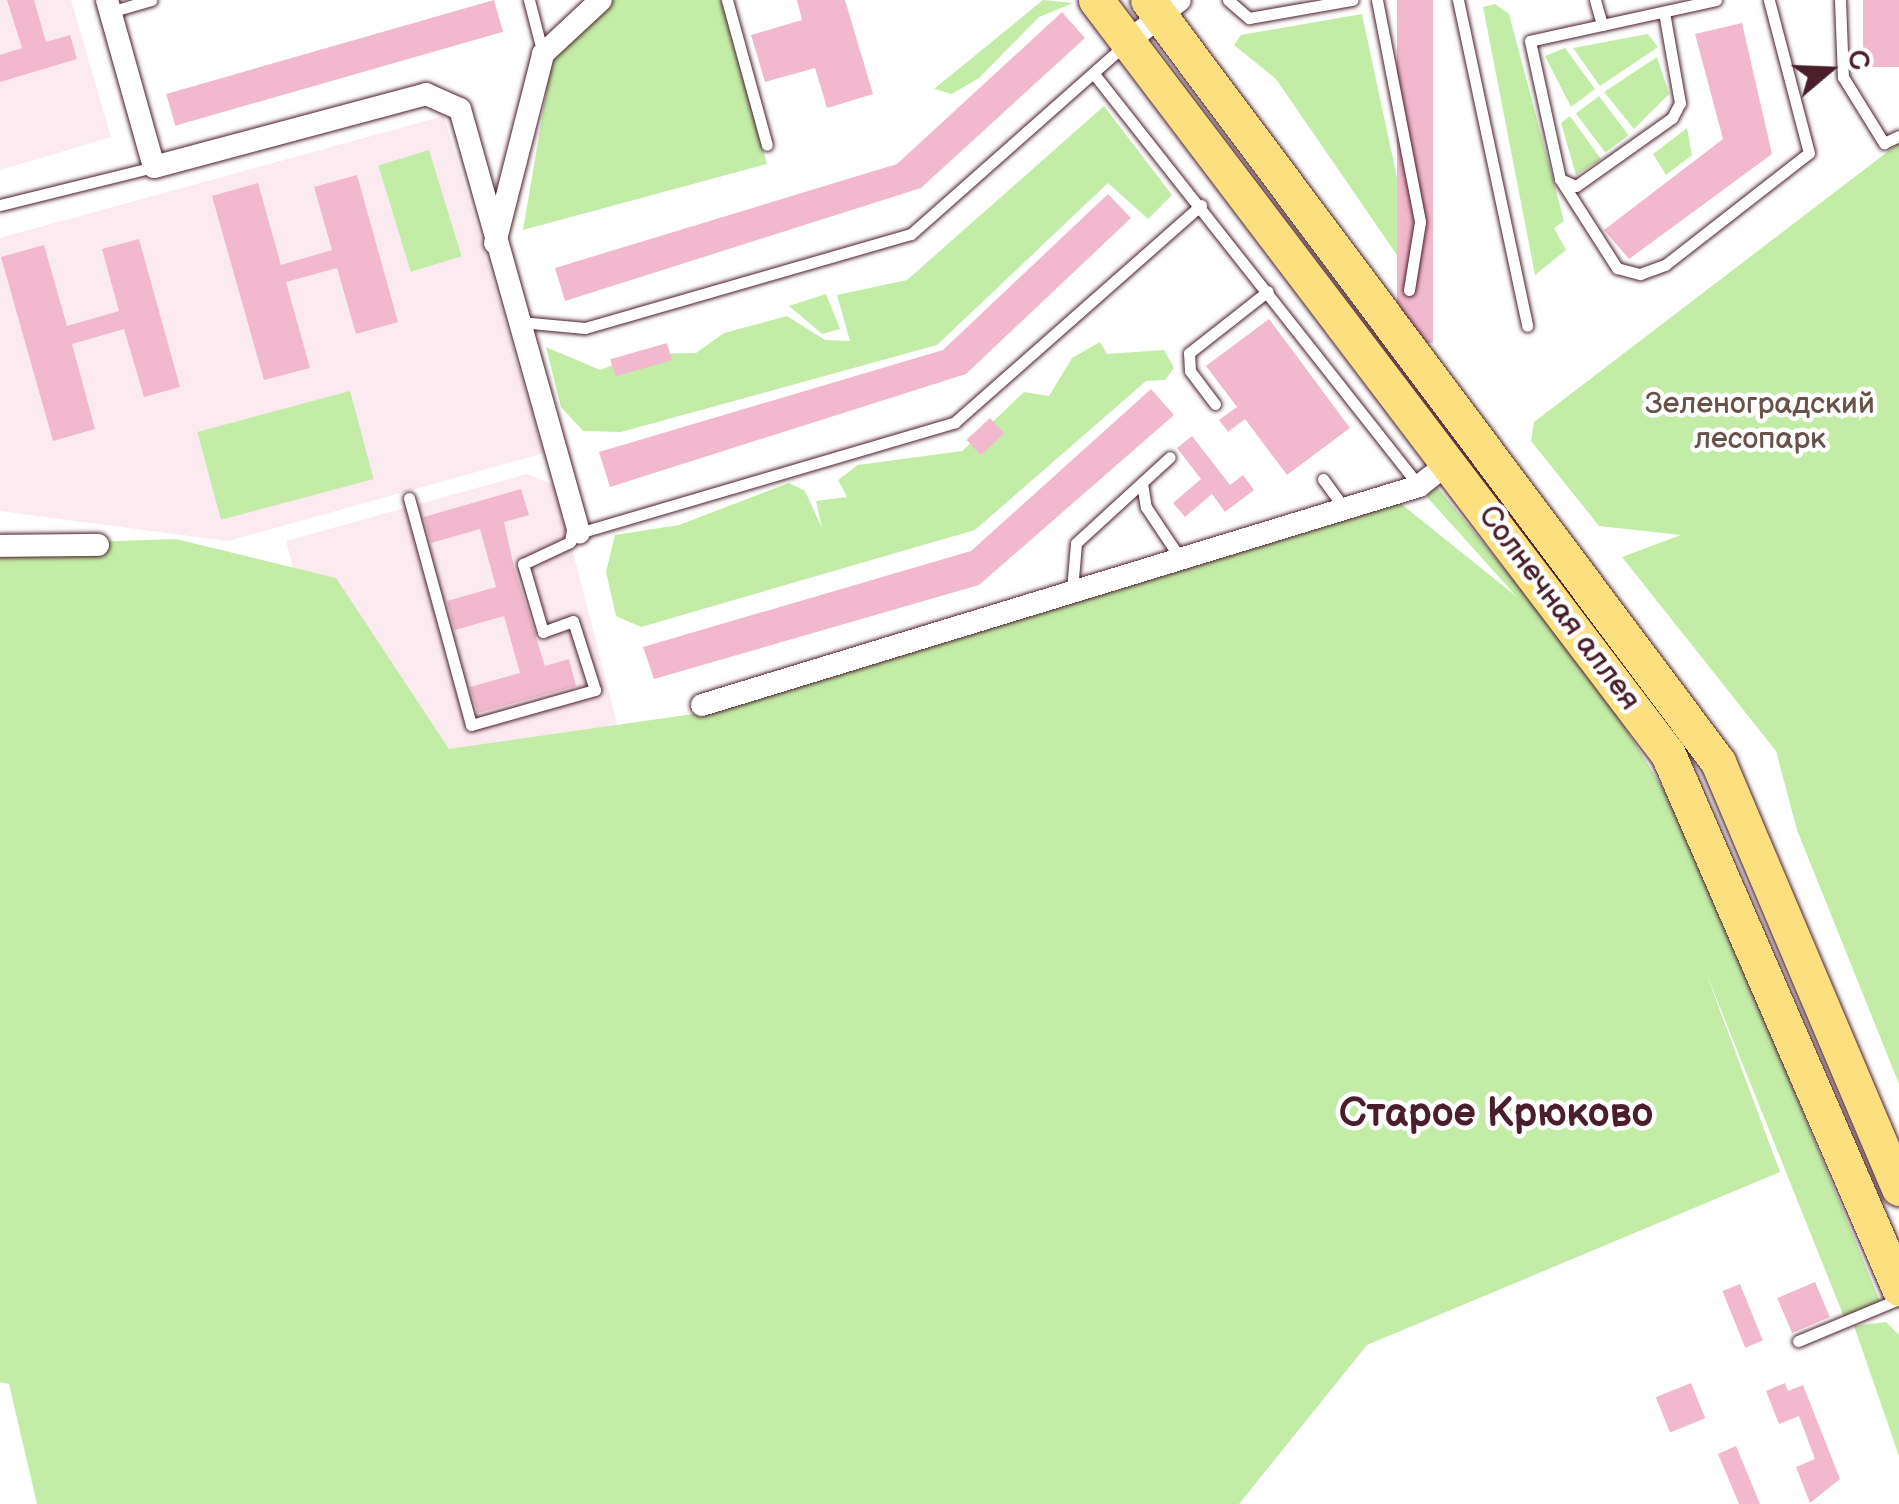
<!DOCTYPE html>
<html>
<head>
<meta charset="utf-8">
<style>
	body { margin:0 }
	#map { position:relative; width:1899px; height:1504px; overflow:hidden; background:#fff; font-family:"Balsamiq Sans",sans-serif }
	div>[style] { position:absolute }
	.built>* { inset:0; background:#fbeaf0 }
	.green>* { inset:0; background:#c3eca7; transform-origin:0 0 }
	.building>* { inset:0; background:#f2b9ce; transform-origin:0 0 }
	.roads { filter:drop-shadow(0 0 2px #4a1f2b) drop-shadow(0 0 2px #4a1f2b) }
	.lane>* { height:11px; margin:-5.5px; padding:0 5.5px; transform-origin:5.5px; border-radius:5.5px; background:#fff }
	.street>* { height:22px; margin:-11px; padding:0 11px; transform-origin:11px; border-radius:11px; background:#fff }
	.primary>* { height:35px; margin:-17.5px; padding:0 17.5px; transform-origin:17.5px; border-radius:17.5px; background:#fce080 }
	span { translate:-50% -50%; white-space:nowrap; text-align:center; line-height:1.15; -webkit-text-stroke:9px #fff; paint-order:stroke }
	.park-label { font-size:30px; color:#68524a }
	.street-label { font-size:30px; color:#4a1f2b }
	.district-label { font-size:40px; color:#4a1f2b; font-weight:700 }
	.north { position:absolute; left:1779px; top:20px; width:100px; height:100px; -webkit-text-stroke:8px #fff; paint-order:stroke; rotate:71deg; font-size:28px; font-weight:700; line-height:40px; text-align:center; color:#4a1f2b }
	.north::after { content:''; display:block; margin:auto; width:35px; height:45px; background:#4a1f2b; clip-path:polygon(50% 0,100% 100%,50% 72%,0 100%) }
</style>
</head>
<body>
<div id="map">
	<div class="built">
		<div style="clip-path:polygon(0 0,71px 0,111px 137px,0 170px)"></div>
		<div style="clip-path:polygon(444px 116px,544px 453px,228px 541px,0 511px,0 238px)"></div>
		<div style="clip-path:polygon(527px 474px,556px 486px,626px 759px,434px 840px,325px 687px,286px 541px)"></div>
	</div>
	<div class="green">
		<div style="clip-path:polygon(611px 0,722px 0,767px 164px,523px 230px,552px 59px)"></div>
		<div style="clip-path:polygon(1043px 0,1073px 3px,1039px 17px,979px 78px,952px 94px,934px 89px)"></div>
		<div style="clip-path:polygon(1495px 4px,1509px 14px,1564px 221px,1554px 228px,1566px 250px,1535px 275px,1483px 7px)"></div>
		<div style="clip-path:polygon(1362px 14px,1421px 290px,1276px 79px,1234px 45px,1241px 35px)"></div>
		<div style="clip-path:polygon(1648px 34px,1658px 47px,1600px 86px,1573px 48px)"></div>
		<div style="clip-path:polygon(1565px 48px,1595px 89px,1571px 107px,1545px 56px)"></div>
		<div style="clip-path:polygon(1657px 57px,1669px 94px,1634px 129px,1604px 92px)"></div>
		<div style="left:1599px;top:96px;width:49px;height:29px;rotate:53deg"></div>
		<div style="clip-path:polygon(1104px 106px,1172px 195px,1148px 219px,1108px 183px,937px 345px,621px 432px,583px 431px,561px 407px,546px 347px,600px 370px,642px 354px,696px 353px,724px 333px,787px 316px,825px 340px,850px 341px,837px 295px,907px 280px)"></div>
		<div style="clip-path:polygon(1570px 116px,1601px 159px,1576px 175px,1561px 123px)"></div>
		<div style="clip-path:polygon(1687px 128px,1692px 155px,1666px 175px,1653px 154px)"></div>
		<div style="clip-path:polygon(1899px 143px,1899px 1084px,1797px 830px,1776px 751px,1622px 557px,1681px 535px,1599px 526px,1531px 441px,1534px 422px)"></div>
		<div style="left:429px;top:150px;width:111px;height:53px;rotate:73deg"></div>
		<div style="clip-path:polygon(826px 294px,840px 329px,822px 334px,789px 306px)"></div>
		<div style="clip-path:polygon(1100px 342px,1107px 354px,1164px 350px,1174px 368px,1165px 380px,1146px 381px,975px 530px,641px 627px,616px 616px,606px 572px,615px 535px,679px 525px,789px 483px,805px 491px,822px 528px,816px 501px,847px 497px,838px 480px,858px 465px,962px 451px,1024px 392px,1049px 396px,1072px 358px)"></div>
		<div style="left:350px;top:391px;width:91px;height:158px;rotate:75deg"></div>
		<div style="clip-path:polygon(1429px 477px,1596px 681px,1685px 824px,1880px 1301px,1844px 1317px,1705px 970px,1780px 1172px,1367px 1345px,1239px 1504px,37px 1504px,9px 1384px,0 1382px,0 545px,176px 539px,336px 578px,449px 749px,721px 710px,1395px 499px,1517px 597px,1427px 497px)"></div>
		<div style="clip-path:polygon(1886px 1322px,1899px 1335px,1899px 1456px,1854px 1326px)"></div>
	</div>
	<div class="building">
		<div style="clip-path:polygon(7px 0,34px 0,46px 42px,70px 35px,77px 59px,0 82px,0 55px,22px 48px)"></div>
		<div style="left:494px;top:0;width:33px;height:341px;rotate:74deg"></div>
		<div style="clip-path:polygon(797px 0,845px 0,873px 94px,827px 108px,815px 68px,765px 82px,751px 35px,802px 20px)"></div>
		<div style="left:1397px;top:0;width:36px;height:343px"></div>
		<div style="left:1863px;top:0;width:36px;height:67px"></div>
		<div style="clip-path:polygon(1062px 12px,1085px 38px,921px 188px,565px 301px,555px 268px,897px 164px)"></div>
		<div style="clip-path:polygon(1742px 23px,1772px 154px,1629px 259px,1604px 230px,1723px 139px,1695px 34px)"></div>
		<div style="clip-path:polygon(357px 175px,398px 322px,356px 334px,337px 268px,286px 282px,310px 368px,264px 380px,212px 196px,258px 183px,281px 265px,332px 250px,314px 187px)"></div>
		<div style="clip-path:polygon(1108px 194px,1131px 218px,966px 374px,610px 487px,599px 452px,943px 350px)"></div>
		<div style="clip-path:polygon(139px 239px,180px 387px,144px 397px,124px 329px,72px 344px,95px 429px,53px 441px,1px 257px,44px 245px,67px 326px,119px 311px,102px 249px)"></div>
		<div style="clip-path:polygon(1269px 319px,1350px 428px,1287px 475px,1245px 419px,1228px 432px,1219px 420px,1237px 407px,1206px 366px)"></div>
		<div style="left:667px;top:343px;width:18px;height:59px;rotate:74deg"></div>
		<div style="clip-path:polygon(1151px 389px,1174px 415px,979px 585px,654px 679px,643px 647px,971px 551px)"></div>
		<div style="left:990px;top:418px;width:21px;height:32px;rotate:47deg"></div>
		<div style="clip-path:polygon(1192px 436px,1230px 485px,1243px 475px,1254px 490px,1225px 512px,1212px 494px,1185px 517px,1173px 503px,1201px 479px,1177px 448px)"></div>
		<div style="clip-path:polygon(521px 489px,529px 515px,504px 522px,514px 567px,545px 666px,569px 659px,576px 686px,478px 713px,470px 687px,520px 673px,504px 616px,455px 630px,447px 601px,496px 587px,480px 529px,431px 543px,424px 517px)"></div>
		<div style="left:1815px;top:1282px;width:38px;height:41px;rotate:67deg"></div>
		<div style="left:1740px;top:1284px;width:61px;height:19px;rotate:68deg"></div>
		<div style="left:1691px;top:1383px;width:38px;height:38px;rotate:68deg"></div>
		<div style="clip-path:polygon(1785px 1383px,1788px 1391px,1803px 1385px,1840px 1479px,1810px 1503px,1796px 1467px,1815px 1459px,1799px 1416px,1779px 1424px,1766px 1391px)"></div>
		<div style="clip-path:polygon(1736px 1446px,1760px 1504px,1739px 1504px,1718px 1454px)"></div>
	</div>
	<div class="roads">
		<div class="lane">
			<div style="left:529px;top:0;width:56px;rotate:75.5deg"></div>
			<div style="left:727px;top:0;width:150px;rotate:74.6deg"></div>
			<div style="left:1228px;top:0;width:28px;rotate:41deg"></div>
			<div style="left:1249px;top:18px;width:105px;rotate:-9.9deg"></div>
			<div style="left:1377px;top:0;width:226px;rotate:79deg"></div>
			<div style="left:1420px;top:222px;width:69px;rotate:99.2deg"></div>
			<div style="left:1458px;top:0;width:333px;rotate:78deg"></div>
			<div style="left:1595px;top:0;width:26px;rotate:74deg"></div>
			<div style="left:1716px;top:0;width:190px;rotate:167.6deg"></div>
			<div style="left:1530px;top:41px;width:141px;rotate:77.7deg"></div>
			<div style="left:1560px;top:179px;width:106px;rotate:57.4deg"></div>
			<div style="left:1617px;top:268px;width:24px;rotate:15deg"></div>
			<div style="left:1640px;top:274px;width:27px;rotate:-20deg"></div>
			<div style="left:1665px;top:265px;width:182px;rotate:-37.9deg"></div>
			<div style="left:1809px;top:153px;width:158px;rotate:-104.7deg"></div>
			<div style="left:1840px;top:0;width:77px;rotate:87.8deg"></div>
			<div style="left:1843px;top:77px;width:78px;rotate:58.2deg"></div>
			<div style="left:1884px;top:143px;width:17px;rotate:-25deg"></div>
			<div style="left:110px;top:12px;width:43px;rotate:-16.3deg"></div>
			<div style="left:1094px;top:74px;width:525px;rotate:51.73deg"></div>
			<div style="left:1560px;top:179px;width:17px;rotate:24deg"></div>
			<div style="left:1576px;top:186px;width:118px;rotate:-35.3deg"></div>
			<div style="left:1672px;top:118px;width:17px;rotate:-62deg"></div>
			<div style="left:1680px;top:103px;width:92px;rotate:-100deg"></div>
			<div style="left:0;top:205px;width:159px;rotate:-13.9deg"></div>
			<div style="left:520px;top:322px;width:65px;rotate:5.3deg"></div>
			<div style="left:585px;top:328px;width:339px;rotate:-16.1deg"></div>
			<div style="left:911px;top:234px;width:287px;rotate:-41.5deg"></div>
			<div style="left:1215px;top:404px;width:41px;rotate:-127.1deg"></div>
			<div style="left:1190px;top:371px;width:18px;rotate:-93deg"></div>
			<div style="left:1189px;top:353px;width:100px;rotate:-38.1deg"></div>
			<div style="left:1323px;top:479px;width:36px;rotate:54deg"></div>
			<div style="left:1142px;top:483px;width:24px;rotate:81deg"></div>
			<div style="left:1146px;top:507px;width:61px;rotate:56.3deg"></div>
			<div style="left:409px;top:498px;width:235px;rotate:74.7deg"></div>
			<div style="left:471px;top:725px;width:129px;rotate:-15.8deg"></div>
			<div style="left:595px;top:690px;width:72px;rotate:-107.7deg"></div>
			<div style="left:573px;top:621px;width:32px;rotate:160deg"></div>
			<div style="left:543px;top:632px;width:71px;rotate:-106.4deg"></div>
			<div style="left:523px;top:564px;width:52px;rotate:-25.1deg"></div>
			<div style="left:570px;top:542px;width:18px;rotate:-81deg"></div>
			<div style="left:579px;top:533px;width:392px;rotate:-16.4deg"></div>
			<div style="left:955px;top:422px;width:328px;rotate:-41.4deg"></div>
			<div style="left:1072px;top:590px;width:47px;rotate:-85.1deg"></div>
			<div style="left:1076px;top:543px;width:127px;rotate:-42.5deg"></div>
			<div style="left:1798px;top:1341px;width:109px;rotate:-22.6deg"></div>
		</div>
		<div class="street">
			<div style="left:107px;top:0;width:173px;rotate:74.3deg"></div>
			<div style="left:154px;top:167px;width:282px;rotate:-15deg"></div>
			<div style="left:426px;top:94px;width:37px;rotate:24deg"></div>
			<div style="left:460px;top:109px;width:440px;rotate:74.3deg"></div>
			<div style="left:1129px;top:41px;width:65px;rotate:-38.8deg"></div>
			<div style="left:495px;top:243px;width:195px;rotate:-75.7deg"></div>
			<div style="left:543px;top:54px;width:79px;rotate:-43deg"></div>
			<div style="left:0;top:546px;width:98px;rotate:-0.6deg"></div>
			<div style="left:702px;top:705px;width:750px;rotate:-16.98deg"></div>
			<div style="left:1419px;top:486px;width:39px;rotate:-38deg"></div>
		</div>
		<div class="primary">
			<div style="left:1096px;top:0;width:946px;rotate:52.82deg"></div>
			<div style="left:1668px;top:754px;width:582px;rotate:66.61deg"></div>
			<div style="left:1148px;top:0;width:952px;rotate:53.2deg"></div>
			<div style="left:1718px;top:762px;width:463px;rotate:67deg"></div>
		</div>
	</div>
	<div class="park-label">
		<span style="left:1760px;top:421px">Зеленоградский<br>лесопарк</span>
	</div>
	<div class="street-label">
		<span style="left:1559px;top:608px;rotate:53deg">Солнечная аллея</span>
	</div>
	<div class="district-label">
		<span style="left:1496px;top:1114px">Старое Крюково</span>
	</div>
	<div class="north">С</div>
</div>
</body>
</html>
